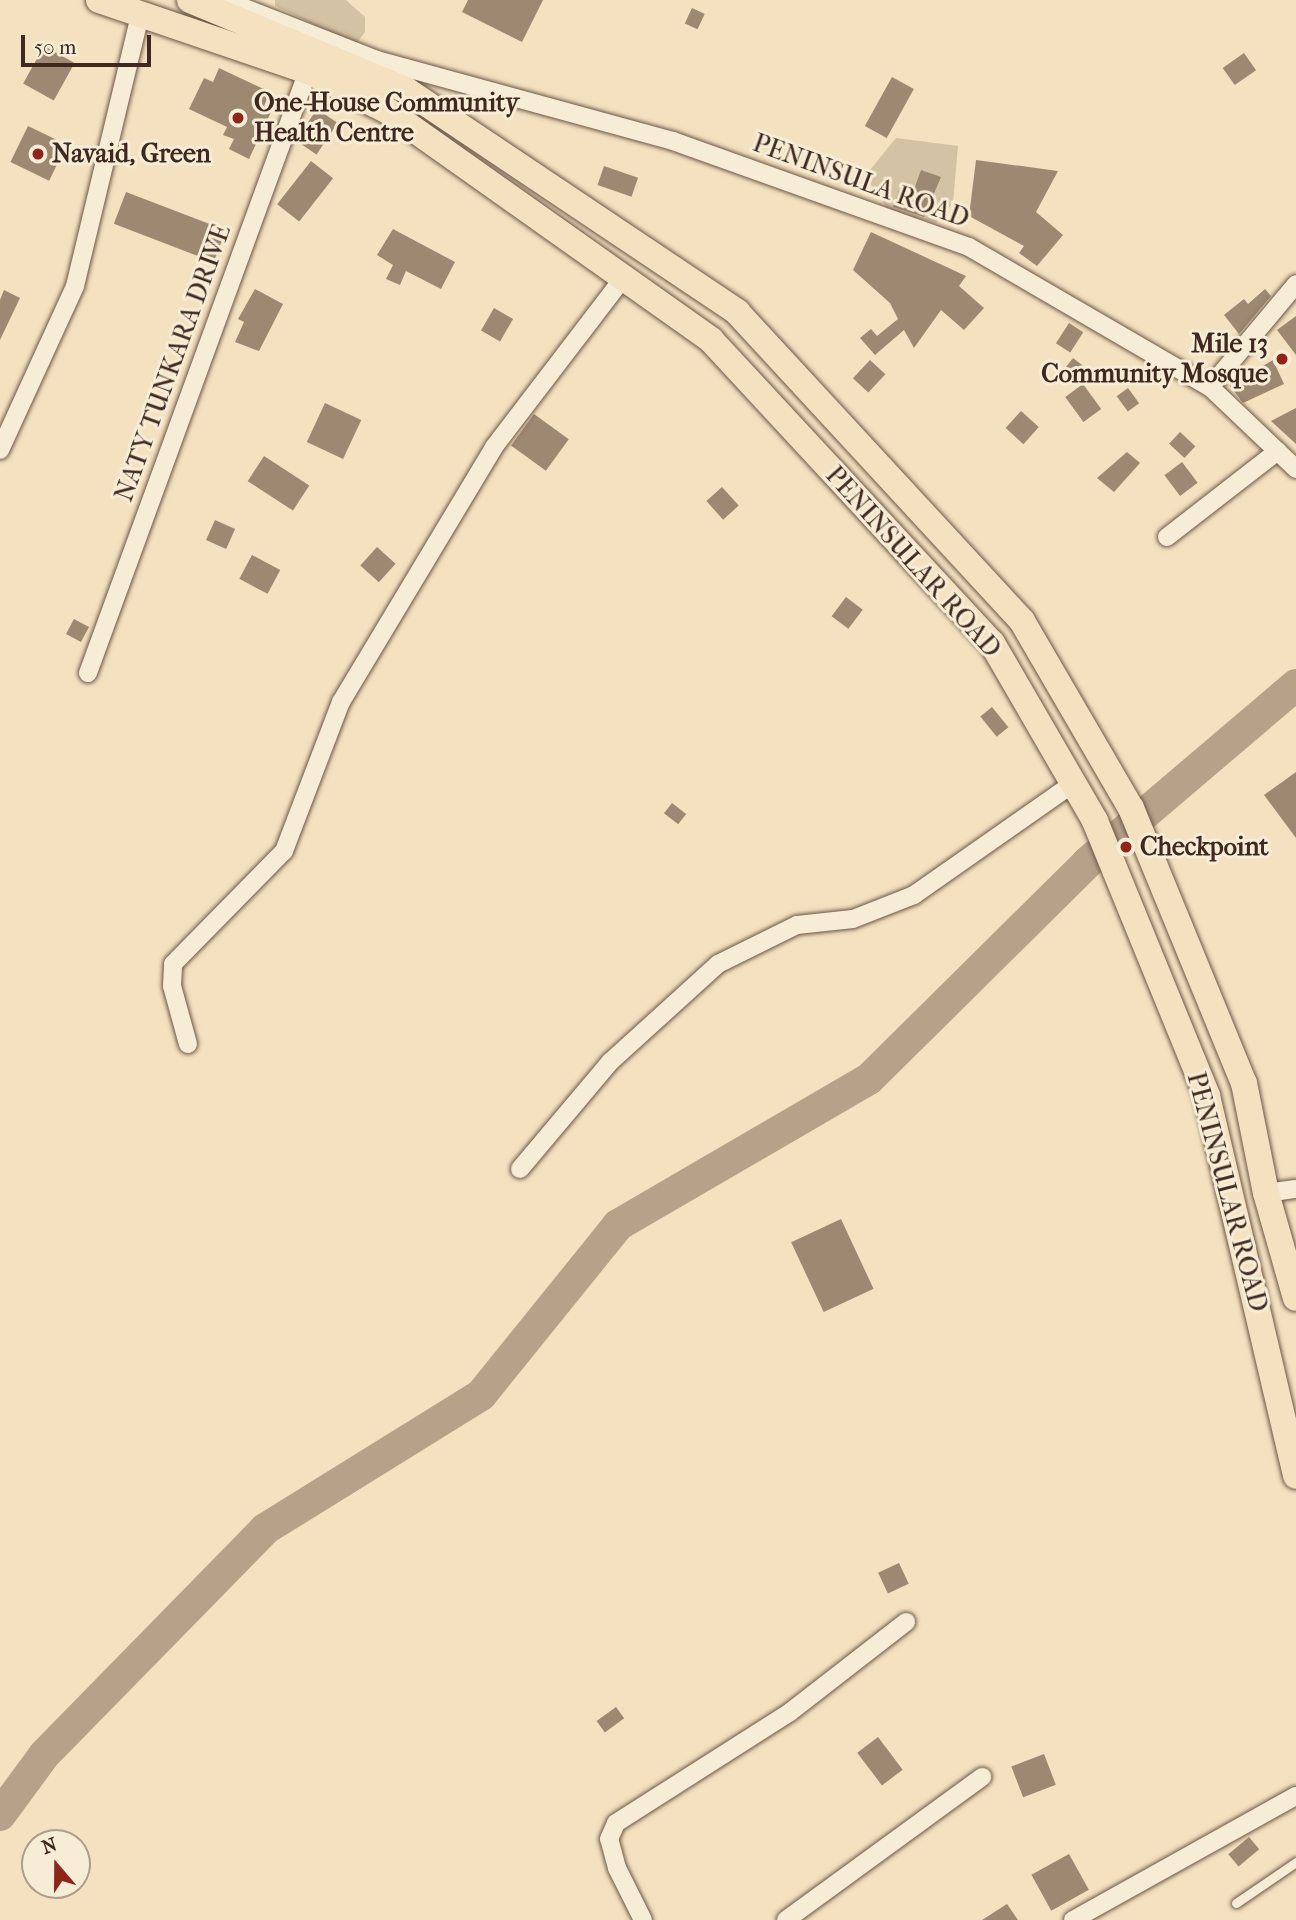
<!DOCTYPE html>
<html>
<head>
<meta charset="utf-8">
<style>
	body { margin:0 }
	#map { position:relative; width:1296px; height:1920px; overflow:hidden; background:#f3e1bf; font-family:"IM FELL French Canon",serif }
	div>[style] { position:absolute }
	.green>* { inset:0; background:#d4c2a4 }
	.river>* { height:32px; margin:-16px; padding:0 16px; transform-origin:16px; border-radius:16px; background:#b6a289 }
	.building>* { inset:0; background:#9d8872; transform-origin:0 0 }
	.roads { filter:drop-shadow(0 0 2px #6c5647) drop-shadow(0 0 2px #6c5647) }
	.service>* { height:9px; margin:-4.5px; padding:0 4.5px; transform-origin:4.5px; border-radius:4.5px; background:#f7ecd5 }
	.minor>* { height:18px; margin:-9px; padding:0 9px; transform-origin:9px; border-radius:9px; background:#f7ecd5 }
	.primary>* { height:26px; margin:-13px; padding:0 13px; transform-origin:13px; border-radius:13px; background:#f3e1bf }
	.dots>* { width:19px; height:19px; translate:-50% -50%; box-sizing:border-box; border:4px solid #f7ecd5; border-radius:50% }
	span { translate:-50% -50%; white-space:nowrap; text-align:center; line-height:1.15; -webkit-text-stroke:6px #f7ecd5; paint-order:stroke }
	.poi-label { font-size:26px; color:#3f281f; font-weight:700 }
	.left { translate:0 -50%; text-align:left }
	.right { translate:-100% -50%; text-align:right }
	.street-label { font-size:26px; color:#3f281f }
	.north { position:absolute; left:21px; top:1829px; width:70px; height:70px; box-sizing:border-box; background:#f7ecd5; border:2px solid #ad9e8c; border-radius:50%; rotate:340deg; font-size:19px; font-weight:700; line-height:28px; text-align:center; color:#3f281f }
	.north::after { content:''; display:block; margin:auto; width:24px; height:32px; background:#8f2418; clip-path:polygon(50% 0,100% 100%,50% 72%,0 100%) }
	.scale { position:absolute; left:21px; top:35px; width:130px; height:32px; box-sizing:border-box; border:4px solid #3f281f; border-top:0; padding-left:9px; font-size:21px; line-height:24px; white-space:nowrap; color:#3f281f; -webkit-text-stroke:5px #f7ecd5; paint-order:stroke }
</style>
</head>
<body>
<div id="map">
	<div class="green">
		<div style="clip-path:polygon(275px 0,346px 0,365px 17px,365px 32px,356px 44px,275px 6px)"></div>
		<div style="clip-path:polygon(896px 138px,958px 146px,953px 203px,936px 223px,889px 211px,865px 176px)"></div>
	</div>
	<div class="river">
		<div style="left:0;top:1815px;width:74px;rotate:-53.7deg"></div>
		<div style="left:44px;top:1755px;width:316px;rotate:-45.6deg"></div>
		<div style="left:265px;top:1529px;width:254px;rotate:-31.8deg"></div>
		<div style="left:481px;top:1395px;width:218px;rotate:-51.1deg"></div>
		<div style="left:618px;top:1225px;width:290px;rotate:-30.2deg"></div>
		<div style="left:869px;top:1079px;width:308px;rotate:-44.7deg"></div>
		<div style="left:1088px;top:862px;width:273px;rotate:-40.4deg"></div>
	</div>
	<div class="building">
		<div style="clip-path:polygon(468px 0,543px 0,522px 42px,462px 12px)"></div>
		<div style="left:692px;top:8px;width:14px;height:17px;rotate:25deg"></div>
		<div style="left:44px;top:46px;width:35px;height:43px;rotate:29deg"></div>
		<div style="left:1244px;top:53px;width:21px;height:26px;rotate:55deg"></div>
		<div style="clip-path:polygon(219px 68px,270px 92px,264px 106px,272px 110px,249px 159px,229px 149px,234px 139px,223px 135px,227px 127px,189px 109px,204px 78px,213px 82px)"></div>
		<div style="left:892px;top:77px;width:25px;height:56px;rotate:29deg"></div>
		<div style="left:317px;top:109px;width:25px;height:38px;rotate:34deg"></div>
		<div style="left:28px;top:126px;width:43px;height:40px;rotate:26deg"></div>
		<div style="clip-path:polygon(976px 160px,1058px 171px,1036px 212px,1063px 235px,1037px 266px,1019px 253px,1024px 246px,969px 216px)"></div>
		<div style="left:311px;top:161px;width:28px;height:55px;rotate:38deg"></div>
		<div style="left:604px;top:166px;width:36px;height:20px;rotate:19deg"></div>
		<div style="clip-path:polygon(921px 170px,941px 177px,924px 217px,893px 207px,899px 190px,912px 195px)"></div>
		<div style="left:126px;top:192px;width:107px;height:34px;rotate:21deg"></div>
		<div style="clip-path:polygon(393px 229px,455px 262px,441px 289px,406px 271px,400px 285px,386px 279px,393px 265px,377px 255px)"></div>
		<div style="clip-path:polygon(871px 232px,966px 276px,959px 286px,984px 308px,964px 330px,941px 310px,914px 348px,904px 330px,875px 355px,860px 338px,871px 329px,877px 336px,898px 319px,890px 303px,853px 270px)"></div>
		<div style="clip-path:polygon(255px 289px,283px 304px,259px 351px,235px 342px,244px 322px,238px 319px)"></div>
		<div style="clip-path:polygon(1265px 289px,1271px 296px,1239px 334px,1224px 315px,1244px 299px,1248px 304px)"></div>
		<div style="clip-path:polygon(4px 290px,20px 298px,0 340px,0 300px)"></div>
		<div style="left:494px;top:308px;width:22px;height:26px;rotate:30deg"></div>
		<div style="clip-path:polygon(1296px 316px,1296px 355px,1277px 330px)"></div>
		<div style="left:1069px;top:323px;width:17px;height:24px;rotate:33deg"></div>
		<div style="left:1073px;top:358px;width:16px;height:18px;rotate:38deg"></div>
		<div style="left:870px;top:360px;width:21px;height:25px;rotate:43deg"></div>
		<div style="clip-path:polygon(1273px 360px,1284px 384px,1243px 403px,1230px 386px)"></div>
		<div style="left:1083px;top:384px;width:31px;height:22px;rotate:54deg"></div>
		<div style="left:1128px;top:388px;width:19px;height:14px;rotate:54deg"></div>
		<div style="left:325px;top:403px;width:40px;height:43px;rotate:25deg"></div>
		<div style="clip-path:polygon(1296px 408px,1296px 444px,1271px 421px)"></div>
		<div style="left:1021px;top:411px;width:24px;height:23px;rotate:42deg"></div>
		<div style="left:534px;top:414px;width:43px;height:39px;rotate:36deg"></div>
		<div style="left:1180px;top:432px;width:21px;height:16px;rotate:43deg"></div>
		<div style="clip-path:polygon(1127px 452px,1140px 463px,1114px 492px,1097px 478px)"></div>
		<div style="left:264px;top:456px;width:54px;height:30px;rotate:33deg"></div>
		<div style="left:1182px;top:462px;width:26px;height:22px;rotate:53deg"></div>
		<div style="left:722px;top:487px;width:25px;height:21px;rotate:48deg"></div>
		<div style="left:215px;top:520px;width:22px;height:22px;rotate:24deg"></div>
		<div style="left:377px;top:547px;width:25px;height:25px;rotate:42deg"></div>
		<div style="left:252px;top:555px;width:32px;height:27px;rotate:28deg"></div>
		<div style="left:846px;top:597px;width:21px;height:24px;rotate:37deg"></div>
		<div style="left:74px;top:619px;width:17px;height:17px;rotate:28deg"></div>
		<div style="left:992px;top:707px;width:26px;height:15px;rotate:51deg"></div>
		<div style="clip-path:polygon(1296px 772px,1296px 838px,1264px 795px)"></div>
		<div style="left:672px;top:803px;width:18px;height:13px;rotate:38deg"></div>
		<div style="left:841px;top:1219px;width:77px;height:55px;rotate:65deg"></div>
		<div style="left:899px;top:1563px;width:23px;height:23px;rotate:65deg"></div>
		<div style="left:616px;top:1707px;width:14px;height:24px;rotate:54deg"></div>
		<div style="left:878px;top:1737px;width:41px;height:26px;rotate:53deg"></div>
		<div style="left:1044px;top:1754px;width:33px;height:35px;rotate:69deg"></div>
		<div style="left:1249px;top:1837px;width:16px;height:27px;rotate:50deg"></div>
		<div style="left:1069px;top:1854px;width:41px;height:43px;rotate:61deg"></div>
		<div style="clip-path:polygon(1007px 1904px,1018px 1920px,982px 1920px)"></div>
	</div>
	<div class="roads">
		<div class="service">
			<div style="left:1236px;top:1903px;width:73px;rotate:-34.3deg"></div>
		</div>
		<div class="minor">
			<div style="left:224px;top:0;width:164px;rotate:21.4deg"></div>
			<div style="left:352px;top:64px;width:25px;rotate:-9deg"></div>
			<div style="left:377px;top:60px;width:307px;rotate:15.3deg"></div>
			<div style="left:673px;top:141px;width:314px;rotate:19.7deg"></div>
			<div style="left:969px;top:247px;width:279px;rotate:30.2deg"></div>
			<div style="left:1210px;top:387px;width:119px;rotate:43.6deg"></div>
			<div style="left:1210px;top:387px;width:134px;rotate:-50.1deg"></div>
			<div style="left:0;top:450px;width:180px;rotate:-65.4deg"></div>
			<div style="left:75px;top:286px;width:278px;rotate:-76.5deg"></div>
			<div style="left:1167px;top:537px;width:140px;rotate:-37.8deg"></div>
			<div style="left:88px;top:673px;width:641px;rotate:-69.93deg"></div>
			<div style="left:188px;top:1044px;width:60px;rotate:-105.4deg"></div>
			<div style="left:172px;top:986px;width:22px;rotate:-87deg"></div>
			<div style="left:173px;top:964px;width:158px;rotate:-45.5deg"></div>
			<div style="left:284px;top:851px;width:160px;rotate:-69.1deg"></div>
			<div style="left:341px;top:702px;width:297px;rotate:-59deg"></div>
			<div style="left:494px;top:447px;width:213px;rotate:-52.6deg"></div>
			<div style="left:520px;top:1169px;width:140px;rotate:-49.9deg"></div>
			<div style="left:610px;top:1062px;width:146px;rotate:-42.2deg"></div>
			<div style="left:718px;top:964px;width:88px;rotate:-26.3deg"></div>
			<div style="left:797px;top:925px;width:56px;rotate:-6.1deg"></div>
			<div style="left:853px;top:919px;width:66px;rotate:-21.5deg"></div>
			<div style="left:914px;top:895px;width:195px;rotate:-35deg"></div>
			<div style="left:1266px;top:1193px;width:30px;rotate:-8deg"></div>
			<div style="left:643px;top:1920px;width:58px;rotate:-116.6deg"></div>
			<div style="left:617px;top:1868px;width:30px;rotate:-105deg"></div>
			<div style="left:609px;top:1839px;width:17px;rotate:-66deg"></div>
			<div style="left:616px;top:1823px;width:206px;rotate:-32.5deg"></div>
			<div style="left:790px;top:1712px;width:147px;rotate:-37.8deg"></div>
			<div style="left:786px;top:1920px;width:243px;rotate:-36.1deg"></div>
			<div style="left:1073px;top:1920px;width:255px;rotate:-29.1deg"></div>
		</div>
		<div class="primary">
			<div style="left:99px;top:0;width:221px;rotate:18.8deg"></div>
			<div style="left:308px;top:71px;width:89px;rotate:26.6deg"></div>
			<div style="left:388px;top:111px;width:396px;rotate:35.3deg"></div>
			<div style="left:711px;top:340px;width:413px;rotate:47.2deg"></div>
			<div style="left:992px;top:643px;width:206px;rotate:59.9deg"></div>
			<div style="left:1095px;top:821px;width:297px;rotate:67.8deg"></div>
			<div style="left:1207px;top:1096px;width:390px;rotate:76.8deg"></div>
			<div style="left:190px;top:0;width:234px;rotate:22.6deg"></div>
			<div style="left:406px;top:90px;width:399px;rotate:33.8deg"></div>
			<div style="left:737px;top:312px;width:420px;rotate:47.3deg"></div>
			<div style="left:1022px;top:621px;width:216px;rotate:59.8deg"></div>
			<div style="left:1131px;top:808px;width:297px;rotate:67.7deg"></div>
			<div style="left:1244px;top:1083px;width:112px;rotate:78.7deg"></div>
			<div style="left:1266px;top:1193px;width:109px;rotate:74.1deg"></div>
		</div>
	</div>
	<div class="dots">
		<div style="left:238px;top:118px;background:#8f2418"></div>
		<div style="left:38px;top:154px;background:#8f2418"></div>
		<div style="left:1282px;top:359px;background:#8f2418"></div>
		<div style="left:1126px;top:847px;background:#8f2418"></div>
	</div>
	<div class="poi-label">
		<span class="left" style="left:254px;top:118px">One-House Community<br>Health Centre</span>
		<span class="left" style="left:52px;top:154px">Navaid, Green</span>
		<span class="right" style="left:1268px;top:359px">Mile 13<br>Community Mosque</span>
		<span class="left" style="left:1140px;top:847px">Checkpoint</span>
	</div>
	<div class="street-label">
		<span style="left:861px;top:181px;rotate:20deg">PENINSULA ROAD</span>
		<span style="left:173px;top:363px;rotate:-70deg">NATY TUNKARA DRIVE</span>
		<span style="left:913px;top:562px;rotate:48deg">PENINSULAR ROAD</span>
		<span style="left:1227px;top:1192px;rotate:75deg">PENINSULAR ROAD</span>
	</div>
	<div class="north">N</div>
	<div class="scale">50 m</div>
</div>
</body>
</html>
